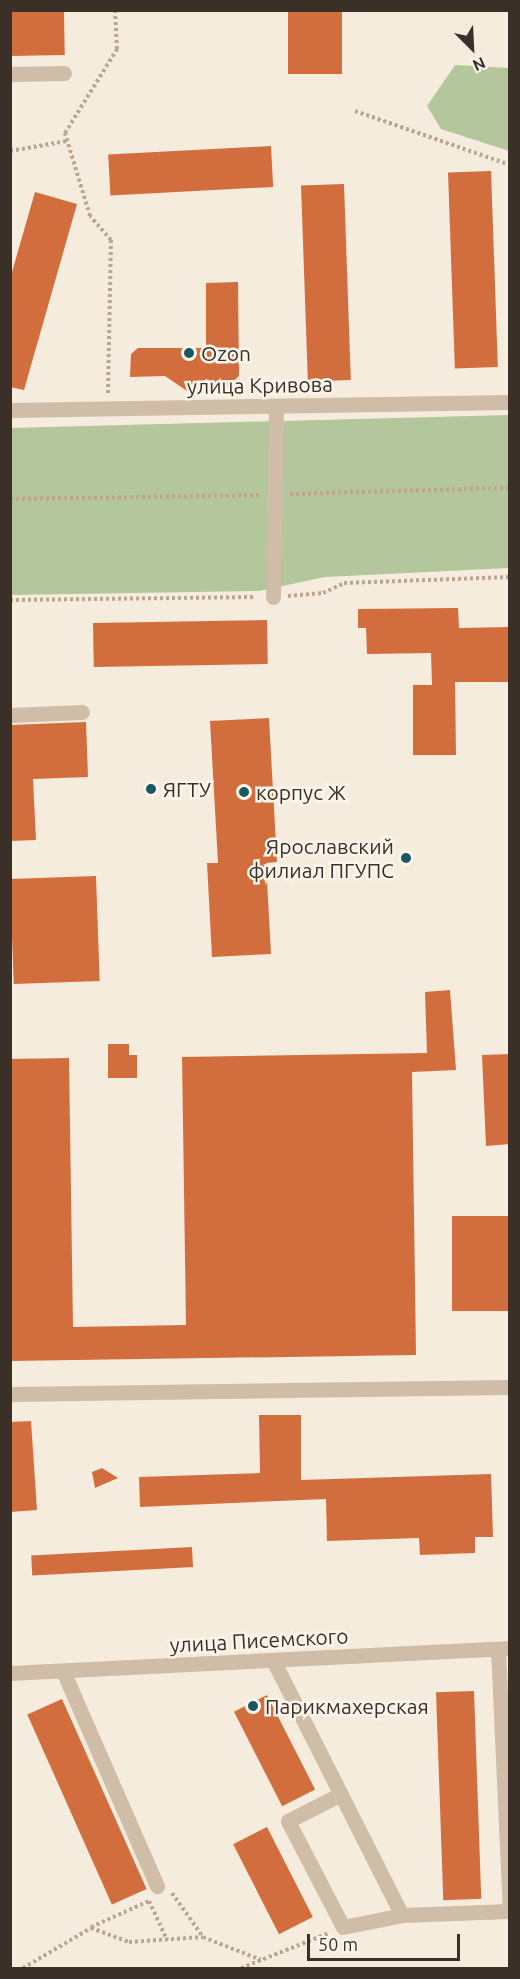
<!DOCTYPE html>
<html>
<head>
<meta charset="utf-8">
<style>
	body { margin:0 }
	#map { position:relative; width:520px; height:1979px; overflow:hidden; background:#f5ecdd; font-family:Ubuntu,sans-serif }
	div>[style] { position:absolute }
	.green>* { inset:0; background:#b4c69b }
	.building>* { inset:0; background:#d26e3e; transform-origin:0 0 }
	.path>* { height:4px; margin-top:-2px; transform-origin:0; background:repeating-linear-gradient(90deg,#bba791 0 3px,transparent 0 6px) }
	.minor>* { height:15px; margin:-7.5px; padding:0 7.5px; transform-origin:7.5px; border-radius:7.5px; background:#cfbda7 }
	.dots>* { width:16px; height:16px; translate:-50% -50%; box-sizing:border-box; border:3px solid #fcf5eb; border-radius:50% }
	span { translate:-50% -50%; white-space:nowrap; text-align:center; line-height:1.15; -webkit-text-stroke:5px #fcf5eb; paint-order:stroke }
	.poi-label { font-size:21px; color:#3b3028 }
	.left { translate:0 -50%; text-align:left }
	.right { translate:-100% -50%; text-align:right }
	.street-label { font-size:21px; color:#3b3028 }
	.frame { position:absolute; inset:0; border:12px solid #3b3028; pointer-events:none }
	.north { position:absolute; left:442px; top:18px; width:60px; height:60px; -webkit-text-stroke:4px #fcf5eb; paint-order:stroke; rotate:156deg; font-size:16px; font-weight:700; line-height:24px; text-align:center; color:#3b3028 }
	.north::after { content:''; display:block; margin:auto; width:21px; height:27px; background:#3b3028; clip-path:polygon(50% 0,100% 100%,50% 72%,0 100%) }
	.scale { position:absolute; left:307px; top:1934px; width:153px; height:27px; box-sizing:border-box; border:3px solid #3b3028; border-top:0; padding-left:8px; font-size:18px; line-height:21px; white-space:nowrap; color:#3b3028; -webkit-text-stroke:4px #fcf5eb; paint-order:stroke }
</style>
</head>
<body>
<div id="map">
	<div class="green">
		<div style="clip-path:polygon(455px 65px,509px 68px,509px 151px,441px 129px,427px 106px)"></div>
		<div style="clip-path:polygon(509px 415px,509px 568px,325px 577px,259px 591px,11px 595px,10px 428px)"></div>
	</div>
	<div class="building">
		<div style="left:288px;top:10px;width:54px;height:64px"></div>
		<div style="left:64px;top:11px;width:44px;height:54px;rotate:89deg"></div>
		<div style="left:271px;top:146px;width:41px;height:163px;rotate:87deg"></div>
		<div style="left:491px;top:171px;width:196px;height:43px;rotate:88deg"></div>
		<div style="left:344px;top:184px;width:196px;height:43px;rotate:88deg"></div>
		<div style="clip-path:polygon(35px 192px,77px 204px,24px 390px,10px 387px,10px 279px)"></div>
		<div style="clip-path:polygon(238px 282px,239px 376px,226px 388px,206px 379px,193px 395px,165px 376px,130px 377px,131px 354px,138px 348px,206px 348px,206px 283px)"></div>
		<div style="clip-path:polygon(458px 608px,459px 628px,510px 627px,510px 682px,455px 682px,456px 755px,413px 755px,413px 685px,432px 685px,431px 653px,367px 654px,366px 628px,358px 628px,358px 609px)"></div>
		<div style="left:267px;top:620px;width:44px;height:174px;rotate:89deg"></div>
		<div style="clip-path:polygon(269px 718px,277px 862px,266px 863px,271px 954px,212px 957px,207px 863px,218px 863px,210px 721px)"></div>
		<div style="clip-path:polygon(86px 722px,88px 777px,33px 779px,36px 840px,10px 841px,10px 725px)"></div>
		<div style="left:96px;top:876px;width:105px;height:86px;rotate:88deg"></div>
		<div style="clip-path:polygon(450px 990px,456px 1070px,412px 1072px,416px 1355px,10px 1361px,10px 1059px,69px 1058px,73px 1327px,186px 1325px,182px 1057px,427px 1053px,425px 992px)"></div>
		<div style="clip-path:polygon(108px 1044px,129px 1044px,129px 1055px,137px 1055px,137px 1078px,108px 1078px)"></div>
		<div style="clip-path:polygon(510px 1054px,510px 1144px,486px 1146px,482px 1055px)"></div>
		<div style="left:510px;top:1216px;width:95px;height:58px;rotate:90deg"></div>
		<div style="clip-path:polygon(259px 1415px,301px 1415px,301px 1480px,491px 1474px,493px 1537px,475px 1537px,475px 1553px,420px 1555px,419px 1538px,327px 1541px,326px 1499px,140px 1507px,139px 1477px,260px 1473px)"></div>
		<div style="clip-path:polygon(31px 1421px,37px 1510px,10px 1512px,10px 1422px)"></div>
		<div style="clip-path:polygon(102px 1468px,118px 1478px,95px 1488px,92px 1472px)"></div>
		<div style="left:192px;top:1547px;width:20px;height:161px;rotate:87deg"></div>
		<div style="left:474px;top:1691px;width:208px;height:38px;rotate:88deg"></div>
		<div style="left:267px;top:1695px;width:106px;height:37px;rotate:63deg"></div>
		<div style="left:62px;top:1699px;width:208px;height:38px;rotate:66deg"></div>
		<div style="left:267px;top:1827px;width:101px;height:38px;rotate:63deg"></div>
	</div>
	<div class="path">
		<div style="left:355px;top:111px;width:164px;rotate:19.2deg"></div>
		<div style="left:10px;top:151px;width:58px;rotate:-10deg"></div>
		<div style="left:108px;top:393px;width:153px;rotate:-88.9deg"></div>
		<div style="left:111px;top:240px;width:32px;rotate:-131deg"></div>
		<div style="left:90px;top:216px;width:87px;rotate:-106.8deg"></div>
		<div style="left:65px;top:133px;width:99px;rotate:-58.2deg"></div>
		<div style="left:117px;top:49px;width:39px;rotate:-93deg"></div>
		<div style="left:290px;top:494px;width:220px;rotate:-1.6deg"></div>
		<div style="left:10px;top:499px;width:249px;rotate:-0.9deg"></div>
		<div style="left:288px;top:596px;width:35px;rotate:-5deg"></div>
		<div style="left:323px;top:593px;width:23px;rotate:-25deg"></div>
		<div style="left:344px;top:583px;width:166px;rotate:-2.1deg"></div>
		<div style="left:10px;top:600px;width:246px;rotate:-0.7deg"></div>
		<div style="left:172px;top:1893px;width:54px;rotate:54.8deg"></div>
		<div style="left:203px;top:1937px;width:62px;rotate:21.6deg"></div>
		<div style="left:91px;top:1927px;width:64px;rotate:-24.1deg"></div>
		<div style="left:149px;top:1901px;width:43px;rotate:65.2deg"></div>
		<div style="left:23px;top:1968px;width:79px;rotate:-30.5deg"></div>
		<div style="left:91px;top:1928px;width:40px;rotate:20.2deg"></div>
		<div style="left:129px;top:1942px;width:74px;rotate:-3.9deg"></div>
		<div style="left:241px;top:1968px;width:95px;rotate:-21.7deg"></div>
	</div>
	<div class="minor">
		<div style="left:10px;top:74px;width:54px;rotate:-1.1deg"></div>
		<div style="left:10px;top:410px;width:500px;rotate:-0.92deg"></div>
		<div style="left:273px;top:597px;width:190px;rotate:-89.1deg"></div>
		<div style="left:10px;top:715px;width:72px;rotate:-2.4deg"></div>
		<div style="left:10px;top:1394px;width:500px;rotate:-0.8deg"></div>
		<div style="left:498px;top:1649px;width:262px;rotate:87.4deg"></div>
		<div style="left:273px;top:1660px;width:286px;rotate:63.2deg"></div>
		<div style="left:402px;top:1915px;width:107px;rotate:-2.1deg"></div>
		<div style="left:63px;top:1671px;width:235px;rotate:66.4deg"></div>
		<div style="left:10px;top:1673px;width:501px;rotate:-2.86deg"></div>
		<div style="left:341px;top:1794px;width:59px;rotate:153deg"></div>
		<div style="left:288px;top:1821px;width:119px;rotate:62.6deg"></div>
		<div style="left:343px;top:1927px;width:60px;rotate:-11.5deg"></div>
	</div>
	<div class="dots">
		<div style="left:189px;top:353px;background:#195761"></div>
		<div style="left:151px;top:789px;background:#195761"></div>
		<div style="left:244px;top:792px;background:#195761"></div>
		<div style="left:406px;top:858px;background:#195761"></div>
		<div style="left:253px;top:1706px;background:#195761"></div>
	</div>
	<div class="poi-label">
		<span class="left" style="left:201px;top:353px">Ozon</span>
		<span class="left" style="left:163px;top:789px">ЯГТУ</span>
		<span class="left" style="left:256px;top:792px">корпус Ж</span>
		<span class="right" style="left:394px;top:858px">Ярославский<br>филиал ПГУПС</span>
		<span class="left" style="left:265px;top:1706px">Парикмахерская</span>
	</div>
	<div class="street-label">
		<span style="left:260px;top:385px;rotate:-1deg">улица Кривова</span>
		<span style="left:259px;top:1640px;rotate:-3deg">улица Писемского</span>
	</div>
	<div class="frame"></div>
	<div class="north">N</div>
	<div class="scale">50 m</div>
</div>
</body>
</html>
